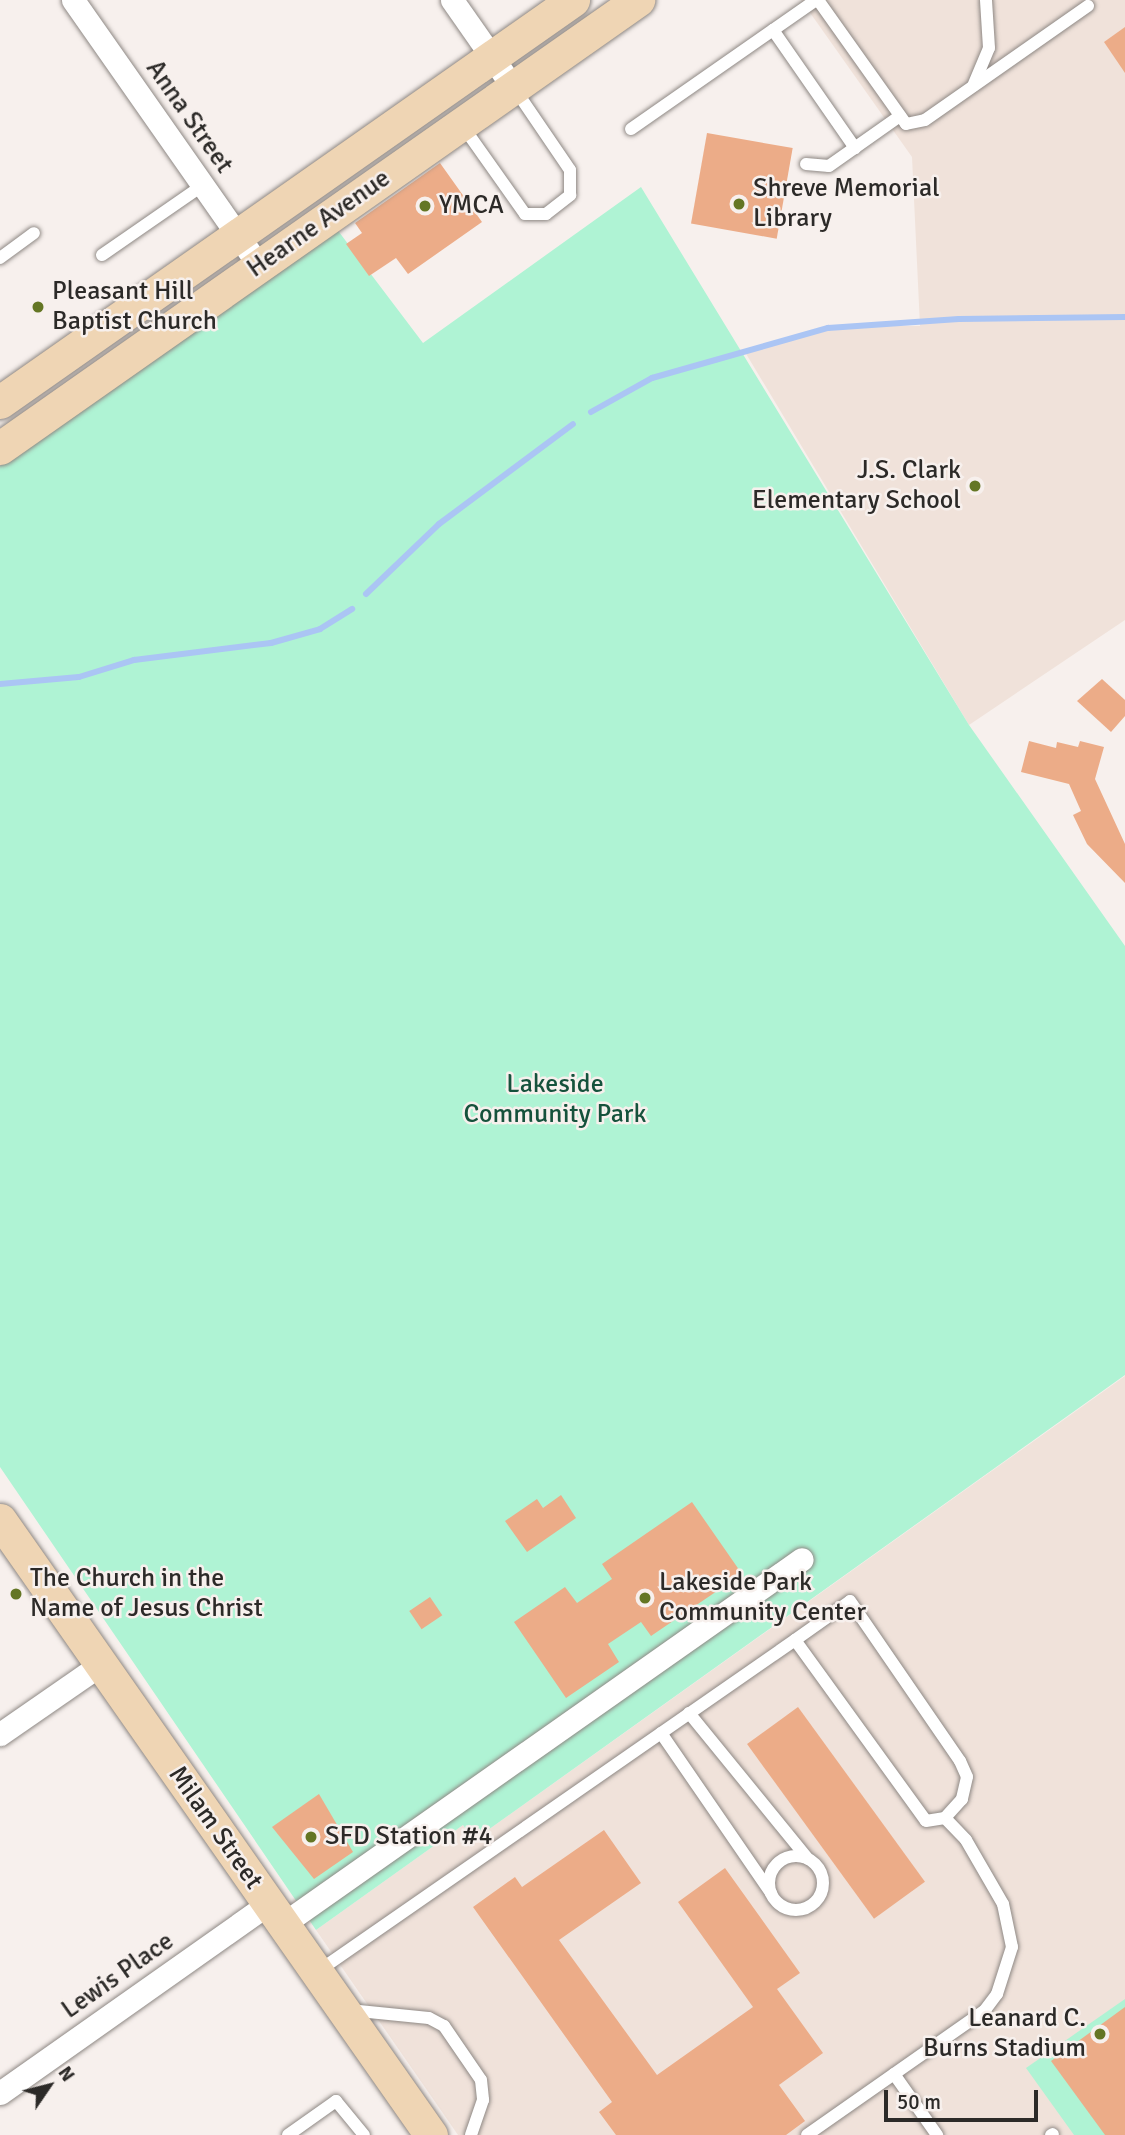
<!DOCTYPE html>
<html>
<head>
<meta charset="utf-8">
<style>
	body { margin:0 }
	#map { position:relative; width:1125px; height:2135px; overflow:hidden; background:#f7f0ed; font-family:Signika,sans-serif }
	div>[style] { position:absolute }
	.built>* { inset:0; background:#f0e2da }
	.green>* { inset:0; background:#aff3d4 }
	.stream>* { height:6px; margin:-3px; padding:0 3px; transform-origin:3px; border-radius:3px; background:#abc5f4 }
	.building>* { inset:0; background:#ecac88; transform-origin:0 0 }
	.roads { filter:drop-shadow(0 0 2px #8e8884) drop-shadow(0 0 2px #8e8884) }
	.lane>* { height:12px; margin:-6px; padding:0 6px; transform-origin:6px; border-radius:6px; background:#fff }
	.lane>.ring { margin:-6px; padding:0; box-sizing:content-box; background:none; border:12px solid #fff; border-radius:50% }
	.street>* { height:23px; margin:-11.5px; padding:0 11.5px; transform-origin:11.5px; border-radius:11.5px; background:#fff }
	.secondary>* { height:33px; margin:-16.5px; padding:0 16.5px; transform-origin:16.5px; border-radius:16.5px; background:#efd5b4 }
	.dots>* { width:19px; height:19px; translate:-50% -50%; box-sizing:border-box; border:4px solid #f7f0ed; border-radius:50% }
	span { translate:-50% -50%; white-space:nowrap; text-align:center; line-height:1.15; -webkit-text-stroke:5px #f7f0ed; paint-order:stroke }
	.street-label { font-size:26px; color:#2c2a28 }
	.poi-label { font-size:26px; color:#2c2a28 }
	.left { translate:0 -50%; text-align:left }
	.right { translate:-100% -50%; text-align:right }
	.park-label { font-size:26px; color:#15523c }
	.north { position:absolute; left:14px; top:2051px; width:70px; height:70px; -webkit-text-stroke:5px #f7f0ed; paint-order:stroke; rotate:55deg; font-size:19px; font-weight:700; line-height:28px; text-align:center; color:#2c2a28 }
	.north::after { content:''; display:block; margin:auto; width:24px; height:32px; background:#2c2a28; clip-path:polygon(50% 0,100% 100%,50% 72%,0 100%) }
	.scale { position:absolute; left:884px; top:2090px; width:154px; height:32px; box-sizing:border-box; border:4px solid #2c2a28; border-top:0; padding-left:9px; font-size:21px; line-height:24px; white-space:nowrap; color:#2c2a28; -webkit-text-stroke:5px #f7f0ed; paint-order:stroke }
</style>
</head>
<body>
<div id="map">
	<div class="built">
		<div style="clip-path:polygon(801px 0,1125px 0,1125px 620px,969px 725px,745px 352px,846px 326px,920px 326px,912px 157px)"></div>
		<div style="clip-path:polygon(1125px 1376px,1125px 2135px,458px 2135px,316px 1930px,463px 1825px,474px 1840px)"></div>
	</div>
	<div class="green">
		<div style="clip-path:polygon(641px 187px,969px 725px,1125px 946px,1125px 1375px,474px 1840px,463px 1825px,316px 1930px,0 1467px,0 466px,336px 228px,423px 343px)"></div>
		<div style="clip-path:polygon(1125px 1999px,1125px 2135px,1074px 2135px,1026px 2068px)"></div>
	</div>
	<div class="stream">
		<div style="left:591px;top:412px;width:70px;rotate:-29.1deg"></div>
		<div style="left:652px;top:378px;width:183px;rotate:-15.9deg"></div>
		<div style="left:828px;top:328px;width:131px;rotate:-3.9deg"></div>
		<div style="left:959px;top:319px;width:166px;rotate:-0.7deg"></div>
		<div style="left:366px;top:594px;width:101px;rotate:-43.8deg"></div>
		<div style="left:439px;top:524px;width:167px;rotate:-36.7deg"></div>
		<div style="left:0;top:684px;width:79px;rotate:-5.1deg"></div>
		<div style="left:79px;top:677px;width:58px;rotate:-17.2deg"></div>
		<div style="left:134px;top:660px;width:138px;rotate:-7.1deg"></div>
		<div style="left:271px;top:643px;width:51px;rotate:-15.9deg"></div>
		<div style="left:320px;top:629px;width:38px;rotate:-32deg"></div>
	</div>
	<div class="building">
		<div style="clip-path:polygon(1125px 27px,1125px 73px,1104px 42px)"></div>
		<div style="left:707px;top:133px;width:87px;height:92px;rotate:10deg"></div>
		<div style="clip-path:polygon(440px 163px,482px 222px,408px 274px,396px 258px,369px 276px,346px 244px,362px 233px,355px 223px)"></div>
		<div style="clip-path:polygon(1102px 679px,1125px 700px,1125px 716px,1111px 732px,1077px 701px)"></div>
		<div style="clip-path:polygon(1029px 741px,1056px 748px,1057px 742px,1078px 747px,1080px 741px,1104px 747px,1095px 779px,1125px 844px,1125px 883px,1087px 844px,1073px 815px,1081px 811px,1069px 784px,1021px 772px)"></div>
		<div style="clip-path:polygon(561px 1495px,576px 1518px,527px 1552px,505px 1521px,537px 1499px,543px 1508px)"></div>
		<div style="clip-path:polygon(692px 1502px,742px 1574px,651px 1636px,641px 1622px,608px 1644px,619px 1662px,566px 1698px,514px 1622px,565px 1587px,577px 1603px,612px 1579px,602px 1564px)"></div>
		<div style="left:430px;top:1597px;width:22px;height:25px;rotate:56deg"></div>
		<div style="left:798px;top:1707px;width:216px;height:63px;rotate:54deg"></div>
		<div style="clip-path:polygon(319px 1794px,353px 1852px,314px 1879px,272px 1827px)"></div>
		<div style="clip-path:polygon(604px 1830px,641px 1883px,559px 1940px,657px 2075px,753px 2007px,678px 1902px,725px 1868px,800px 1973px,777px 1989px,823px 2053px,779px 2085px,805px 2121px,786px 2135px,616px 2135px,599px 2112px,612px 2102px,473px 1907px,515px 1877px,522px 1887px)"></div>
		<div style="clip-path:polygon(1125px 2007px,1125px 2135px,1105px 2135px,1051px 2061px)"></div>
	</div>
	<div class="roads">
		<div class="lane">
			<div style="left:818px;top:0;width:152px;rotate:54.6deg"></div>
			<div style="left:906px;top:124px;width:19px;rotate:-12deg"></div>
			<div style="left:925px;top:120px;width:199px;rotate:-35deg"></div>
			<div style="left:773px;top:30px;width:52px;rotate:-34.9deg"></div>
			<div style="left:973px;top:86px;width:41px;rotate:-67.2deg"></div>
			<div style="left:989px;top:48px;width:48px;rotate:-93.6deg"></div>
			<div style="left:462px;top:125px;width:109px;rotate:54.7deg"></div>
			<div style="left:525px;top:214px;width:21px"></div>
			<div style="left:546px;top:214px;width:31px;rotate:-38deg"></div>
			<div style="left:570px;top:195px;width:25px;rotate:-90deg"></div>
			<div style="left:570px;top:170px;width:99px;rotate:-124.3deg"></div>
			<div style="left:631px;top:129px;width:173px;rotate:-34.9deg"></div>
			<div style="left:773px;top:30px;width:144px;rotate:55.2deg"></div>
			<div style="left:806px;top:164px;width:23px;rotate:5deg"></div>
			<div style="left:829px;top:166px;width:87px;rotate:-35.2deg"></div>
			<div style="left:102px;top:255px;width:123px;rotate:-34.7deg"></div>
			<div style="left:0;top:258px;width:42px;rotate:-36.3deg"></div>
			<div style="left:795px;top:1640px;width:67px;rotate:-35.3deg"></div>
			<div style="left:850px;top:1601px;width:194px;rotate:55.5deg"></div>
			<div style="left:960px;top:1761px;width:17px;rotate:66deg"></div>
			<div style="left:967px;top:1777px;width:23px;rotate:103deg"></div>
			<div style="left:962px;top:1799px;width:25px;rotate:132deg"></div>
			<div style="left:689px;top:1713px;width:188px;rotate:50.8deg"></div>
			<div style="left:661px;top:1733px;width:194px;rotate:55.5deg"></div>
			<div class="ring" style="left:769px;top:1856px;width:42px;height:42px"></div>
			<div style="left:317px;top:1972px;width:582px;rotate:-34.78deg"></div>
			<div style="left:795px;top:1640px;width:223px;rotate:54.1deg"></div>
			<div style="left:926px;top:1821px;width:19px;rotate:-9deg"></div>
			<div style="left:945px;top:1818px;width:30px;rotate:46deg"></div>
			<div style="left:966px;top:1840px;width:74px;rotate:60deg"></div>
			<div style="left:1003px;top:1904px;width:44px;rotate:78.2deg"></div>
			<div style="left:1012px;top:1947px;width:49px;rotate:107.7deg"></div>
			<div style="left:997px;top:1994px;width:21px;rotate:127deg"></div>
			<div style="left:984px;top:2011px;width:216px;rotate:145deg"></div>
			<div style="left:349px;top:2010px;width:80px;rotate:5.7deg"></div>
			<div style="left:429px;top:2018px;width:17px;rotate:28deg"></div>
			<div style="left:444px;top:2026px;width:65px;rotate:55.6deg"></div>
			<div style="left:481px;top:2080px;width:20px;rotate:84deg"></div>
			<div style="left:483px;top:2100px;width:37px;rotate:109deg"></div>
			<div style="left:894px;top:2074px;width:75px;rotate:54.8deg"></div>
			<div style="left:288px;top:2135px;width:59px;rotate:-35.3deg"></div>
			<div style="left:336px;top:2101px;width:44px;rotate:50.5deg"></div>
			<div style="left:1051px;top:2135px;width:2px;rotate:-27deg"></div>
		</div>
		<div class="street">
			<div style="left:73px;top:0;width:325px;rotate:55deg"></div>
			<div style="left:452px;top:0;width:106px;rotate:55deg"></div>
			<div style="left:0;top:1734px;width:123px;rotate:-34.7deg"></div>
			<div style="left:283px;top:1924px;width:634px;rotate:-35.12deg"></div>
			<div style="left:0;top:2093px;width:328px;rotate:-35.2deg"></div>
		</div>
		<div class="secondary">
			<div style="left:0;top:402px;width:700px;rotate:-35.05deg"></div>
			<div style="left:0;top:448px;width:780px;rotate:-35.08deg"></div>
			<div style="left:0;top:1520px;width:751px;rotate:54.98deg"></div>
		</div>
	</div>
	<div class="dots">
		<div style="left:739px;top:204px;background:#647624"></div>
		<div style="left:425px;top:206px;background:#647624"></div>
		<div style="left:38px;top:307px;background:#647624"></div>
		<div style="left:975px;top:486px;background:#647624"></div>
		<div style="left:16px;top:1594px;background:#647624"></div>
		<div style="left:645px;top:1598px;background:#647624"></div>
		<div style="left:311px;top:1837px;background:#647624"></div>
		<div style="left:1100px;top:2034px;background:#647624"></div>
	</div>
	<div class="street-label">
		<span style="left:189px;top:117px;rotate:55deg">Anna Street</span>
		<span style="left:319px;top:224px;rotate:-35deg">Hearne Avenue</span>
		<span style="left:215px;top:1828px;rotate:55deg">Milam Street</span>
		<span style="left:118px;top:1976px;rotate:-35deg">Lewis Place</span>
	</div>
	<div class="poi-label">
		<span class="left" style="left:753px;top:204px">Shreve Memorial<br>Library</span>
		<span class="left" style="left:439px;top:206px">YMCA</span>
		<span class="left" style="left:52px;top:307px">Pleasant Hill<br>Baptist Church</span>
		<span class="right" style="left:961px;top:486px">J.S. Clark<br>Elementary School</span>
		<span class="left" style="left:30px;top:1594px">The Church in the<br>Name of Jesus Christ</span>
		<span class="left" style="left:659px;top:1598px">Lakeside Park<br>Community Center</span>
		<span class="left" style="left:325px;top:1837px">SFD Station #4</span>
		<span class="right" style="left:1086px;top:2034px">Leanard C.<br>Burns Stadium</span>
	</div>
	<div class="park-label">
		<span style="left:555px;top:1100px">Lakeside<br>Community Park</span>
	</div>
	<div class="north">N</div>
	<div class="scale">50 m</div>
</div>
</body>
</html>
